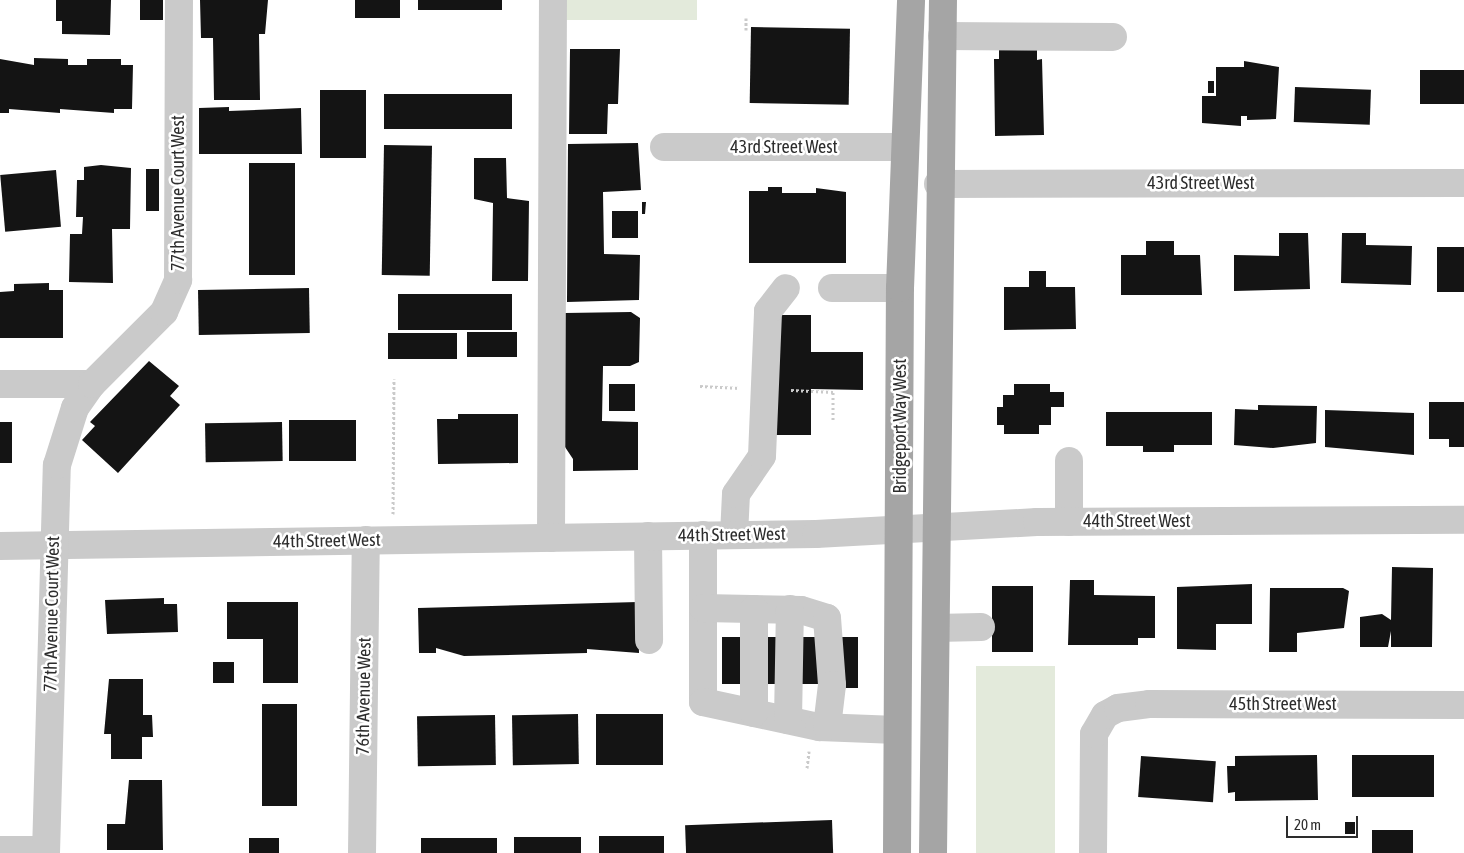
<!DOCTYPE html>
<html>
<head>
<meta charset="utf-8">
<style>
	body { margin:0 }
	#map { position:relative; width:1464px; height:853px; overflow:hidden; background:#fff; font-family:"Asap Condensed",sans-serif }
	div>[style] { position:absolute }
	.green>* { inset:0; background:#e3eadb; transform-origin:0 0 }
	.building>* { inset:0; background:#141414; transform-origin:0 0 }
	.path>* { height:3px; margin-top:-1.5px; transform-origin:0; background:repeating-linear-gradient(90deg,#cacaca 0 2.5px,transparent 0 5px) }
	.minor>* { height:28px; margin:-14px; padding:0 14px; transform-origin:14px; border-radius:14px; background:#cacaca }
	.major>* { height:28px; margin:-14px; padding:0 14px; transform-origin:14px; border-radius:14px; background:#a5a5a5 }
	span { translate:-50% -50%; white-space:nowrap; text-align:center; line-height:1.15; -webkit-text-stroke:5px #fff; paint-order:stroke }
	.street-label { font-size:18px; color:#2d2d2d }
	.scale { position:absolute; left:1286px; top:816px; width:72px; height:22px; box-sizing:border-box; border:2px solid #2d2d2d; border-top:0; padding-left:6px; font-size:15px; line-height:18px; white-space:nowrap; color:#2d2d2d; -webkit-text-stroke:4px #fff; paint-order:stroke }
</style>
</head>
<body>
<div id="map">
	<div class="green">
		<div style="left:564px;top:0;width:133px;height:20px"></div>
		<div style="left:1055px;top:666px;width:187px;height:79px;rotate:90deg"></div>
	</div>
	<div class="building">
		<div style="clip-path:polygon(56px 0,111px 0,110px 35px,62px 34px,62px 21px,56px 21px)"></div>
		<div style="left:140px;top:0;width:23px;height:20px"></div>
		<div style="clip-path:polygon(200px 0,268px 0,265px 34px,259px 34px,260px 100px,214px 100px,213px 38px,201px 38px)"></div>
		<div style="left:355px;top:0;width:45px;height:18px"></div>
		<div style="left:418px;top:0;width:84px;height:10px"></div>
		<div style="left:751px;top:27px;width:99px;height:76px;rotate:1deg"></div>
		<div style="clip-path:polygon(1037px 42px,1037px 60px,1042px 59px,1044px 135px,995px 136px,994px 59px,999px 59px,999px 43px)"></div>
		<div style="clip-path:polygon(570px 49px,620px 49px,618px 104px,608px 104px,607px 134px,569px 134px)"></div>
		<div style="clip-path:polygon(34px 58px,68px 59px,68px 65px,87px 65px,87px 59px,121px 59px,121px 65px,133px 65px,132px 109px,114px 109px,114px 113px,60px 109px,60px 113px,9px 109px,9px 113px,0 113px,0 59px,34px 65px)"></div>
		<div style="clip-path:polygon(1244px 61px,1279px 67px,1276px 119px,1247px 120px,1247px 116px,1241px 116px,1241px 126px,1202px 123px,1202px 96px,1216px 96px,1216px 67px,1244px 67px)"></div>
		<div style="left:1464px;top:70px;width:34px;height:44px;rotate:90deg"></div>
		<div style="left:1208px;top:81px;width:6px;height:12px"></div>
		<div style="left:1295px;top:87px;width:76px;height:35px;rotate:2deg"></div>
		<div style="left:320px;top:90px;width:46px;height:68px"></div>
		<div style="left:384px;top:94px;width:128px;height:35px"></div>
		<div style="clip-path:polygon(229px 107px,229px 111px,301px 108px,302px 154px,199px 154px,199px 108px)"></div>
		<div style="clip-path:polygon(638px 143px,641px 190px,603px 192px,604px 254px,640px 255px,639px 300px,567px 302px,568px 144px)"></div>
		<div style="left:384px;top:145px;width:48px;height:130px;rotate:1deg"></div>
		<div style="clip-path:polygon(474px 158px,506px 158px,507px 198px,529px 201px,528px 281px,492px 281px,493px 203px,474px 199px)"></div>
		<div style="left:249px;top:163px;width:46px;height:112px"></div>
		<div style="clip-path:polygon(101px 165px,131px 168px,130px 229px,112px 229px,113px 283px,69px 282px,70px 234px,82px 234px,83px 217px,76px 217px,77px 180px,84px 180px,84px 167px)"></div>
		<div style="left:146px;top:169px;width:13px;height:42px"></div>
		<div style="left:56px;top:170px;width:57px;height:56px;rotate:85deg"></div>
		<div style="clip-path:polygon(768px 187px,782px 187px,782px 193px,816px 193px,816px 188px,846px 192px,846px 263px,749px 263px,749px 191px,768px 191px)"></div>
		<div style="clip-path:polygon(642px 202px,646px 202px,645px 214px,642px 214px)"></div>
		<div style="left:612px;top:211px;width:26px;height:27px"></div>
		<div style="clip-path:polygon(1279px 233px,1308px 233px,1310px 289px,1234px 291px,1234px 255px,1279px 256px)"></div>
		<div style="clip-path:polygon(1342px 233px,1366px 233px,1366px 245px,1412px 246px,1411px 285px,1341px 283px)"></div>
		<div style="clip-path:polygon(1146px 241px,1174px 241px,1174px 255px,1200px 255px,1202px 295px,1121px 295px,1121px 255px,1146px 255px)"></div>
		<div style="left:1437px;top:247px;width:27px;height:45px"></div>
		<div style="clip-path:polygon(1029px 271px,1046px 271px,1046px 287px,1075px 287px,1076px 329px,1004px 330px,1004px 287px,1029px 287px)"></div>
		<div style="clip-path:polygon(49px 283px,49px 290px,63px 290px,63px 338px,0 338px,0 292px,14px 291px,14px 284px)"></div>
		<div style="left:309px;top:288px;width:45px;height:111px;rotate:89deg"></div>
		<div style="left:512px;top:294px;width:36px;height:114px;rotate:90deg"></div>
		<div style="clip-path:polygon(631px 312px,640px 318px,639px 362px,630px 366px,603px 366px,602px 421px,638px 422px,638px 470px,573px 471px,573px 459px,565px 447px,565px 313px)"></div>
		<div style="clip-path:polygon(774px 315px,811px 315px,811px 352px,863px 352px,863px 390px,811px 389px,811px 435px,772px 435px)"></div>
		<div style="left:517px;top:332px;width:25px;height:50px;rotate:90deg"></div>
		<div style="left:457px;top:333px;width:26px;height:69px;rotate:90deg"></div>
		<div style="clip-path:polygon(149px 361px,179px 386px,170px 396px,180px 405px,118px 473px,82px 440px,95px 426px,90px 422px)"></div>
		<div style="left:609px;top:384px;width:26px;height:27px"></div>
		<div style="clip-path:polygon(1014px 384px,1050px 384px,1050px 392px,1064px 392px,1064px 407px,1051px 407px,1051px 425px,1039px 425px,1039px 434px,1004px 434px,1004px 425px,997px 425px,997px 407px,1003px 407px,1003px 395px,1014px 395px)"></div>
		<div style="clip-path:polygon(1429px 402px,1464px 402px,1464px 447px,1449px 447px,1449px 439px,1429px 439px)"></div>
		<div style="clip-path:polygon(1258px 405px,1317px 406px,1316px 443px,1273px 448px,1234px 445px,1235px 409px,1258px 410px)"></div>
		<div style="clip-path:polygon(1325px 410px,1414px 413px,1414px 455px,1325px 447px)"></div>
		<div style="clip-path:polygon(1106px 412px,1212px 412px,1212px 445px,1174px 445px,1174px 452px,1143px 452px,1143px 446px,1106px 446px)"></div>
		<div style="clip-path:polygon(458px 414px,518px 414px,518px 463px,438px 464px,437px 419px,458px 419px)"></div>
		<div style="left:289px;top:420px;width:67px;height:41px"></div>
		<div style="left:0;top:422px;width:12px;height:41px"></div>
		<div style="left:282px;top:422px;width:39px;height:77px;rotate:89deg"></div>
		<div style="clip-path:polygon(1392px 567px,1433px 568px,1432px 647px,1391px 647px,1391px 631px,1388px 647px,1360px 647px,1360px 617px,1382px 614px,1391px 620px)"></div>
		<div style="clip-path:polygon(1070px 580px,1094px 580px,1094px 595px,1155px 596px,1155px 638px,1138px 638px,1138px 645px,1068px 645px)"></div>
		<div style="clip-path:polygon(1252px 584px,1252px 624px,1216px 624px,1216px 650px,1177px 649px,1177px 587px)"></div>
		<div style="left:992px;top:586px;width:41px;height:66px"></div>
		<div style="clip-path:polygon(1270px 588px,1343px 588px,1349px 591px,1344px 628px,1297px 633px,1297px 652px,1269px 652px)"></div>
		<div style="clip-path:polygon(164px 598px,164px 604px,177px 604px,178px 632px,107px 634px,105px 600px)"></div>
		<div style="clip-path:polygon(227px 602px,298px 602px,298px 683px,263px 683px,263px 639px,227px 639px)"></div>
		<div style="clip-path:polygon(638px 602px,639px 653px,587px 649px,587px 653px,464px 656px,436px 648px,436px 653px,419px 653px,418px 608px)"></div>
		<div style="left:822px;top:637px;width:47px;height:100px;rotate:90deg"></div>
		<div style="left:842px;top:637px;width:16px;height:51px"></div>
		<div style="left:213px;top:662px;width:21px;height:21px"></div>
		<div style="clip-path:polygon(109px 679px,143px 679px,143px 715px,152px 715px,153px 737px,142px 737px,142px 759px,111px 759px,111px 734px,104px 734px)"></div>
		<div style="left:262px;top:704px;width:35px;height:102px"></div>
		<div style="left:578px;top:714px;width:50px;height:66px;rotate:89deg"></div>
		<div style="left:596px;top:714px;width:67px;height:51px"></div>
		<div style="left:495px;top:715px;width:50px;height:78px;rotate:89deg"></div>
		<div style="clip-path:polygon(1317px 755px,1318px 800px,1235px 801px,1235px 792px,1228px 793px,1227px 766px,1235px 766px,1235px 756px)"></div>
		<div style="left:1352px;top:755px;width:82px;height:42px"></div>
		<div style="left:1141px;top:756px;width:75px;height:41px;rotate:4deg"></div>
		<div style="clip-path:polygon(129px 780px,162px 780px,163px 850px,107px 850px,107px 824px,125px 824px)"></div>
		<div style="left:832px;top:820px;width:33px;height:147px;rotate:88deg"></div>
		<div style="left:1345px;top:822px;width:10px;height:12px"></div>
		<div style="left:1372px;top:830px;width:41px;height:23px"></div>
		<div style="left:664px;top:836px;width:17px;height:65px;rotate:90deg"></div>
		<div style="left:581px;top:837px;width:16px;height:67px;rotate:90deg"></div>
		<div style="left:249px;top:838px;width:30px;height:15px"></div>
		<div style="left:497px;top:838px;width:15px;height:76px;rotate:90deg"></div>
	</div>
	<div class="path">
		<div style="left:746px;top:18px;width:12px;rotate:90deg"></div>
		<div style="left:700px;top:386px;width:40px;rotate:2.9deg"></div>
		<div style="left:791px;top:390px;width:42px;rotate:2.7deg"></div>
		<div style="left:833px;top:392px;width:28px;rotate:90deg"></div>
		<div style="left:393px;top:514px;width:135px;rotate:-89.6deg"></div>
		<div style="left:807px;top:768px;width:17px;rotate:-83deg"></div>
	</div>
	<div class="minor">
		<div style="left:942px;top:36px;width:171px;rotate:0.3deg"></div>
		<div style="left:664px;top:147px;width:240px"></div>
		<div style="left:938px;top:184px;width:526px;rotate:-0.11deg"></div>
		<div style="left:832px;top:288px;width:68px"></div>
		<div style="left:0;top:384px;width:92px"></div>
		<div style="left:1069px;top:461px;width:61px;rotate:90deg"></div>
		<div style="left:703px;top:535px;width:167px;rotate:90deg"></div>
		<div style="left:703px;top:702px;width:119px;rotate:12.2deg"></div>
		<div style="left:819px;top:727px;width:78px;rotate:2.2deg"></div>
		<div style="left:734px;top:535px;width:41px;rotate:-87.2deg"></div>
		<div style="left:736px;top:494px;width:46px;rotate:-55.6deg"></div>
		<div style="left:762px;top:456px;width:145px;rotate:-87.6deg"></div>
		<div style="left:768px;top:311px;width:29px;rotate:-52deg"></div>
		<div style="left:648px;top:536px;width:104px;rotate:89.4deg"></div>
		<div style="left:551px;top:538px;width:538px;rotate:-89.79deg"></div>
		<div style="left:0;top:546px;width:816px;rotate:-0.84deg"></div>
		<div style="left:816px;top:534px;width:221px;rotate:-3.1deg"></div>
		<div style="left:1037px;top:522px;width:427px;rotate:-0.3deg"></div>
		<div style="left:703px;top:608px;width:98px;rotate:1.2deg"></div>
		<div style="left:801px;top:610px;width:27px;rotate:17deg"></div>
		<div style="left:827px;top:618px;width:67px;rotate:85.7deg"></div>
		<div style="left:832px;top:685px;width:42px;rotate:96.8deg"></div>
		<div style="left:754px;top:609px;width:104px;rotate:90deg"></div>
		<div style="left:936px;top:628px;width:45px;rotate:-1.3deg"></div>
		<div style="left:788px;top:720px;width:111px;rotate:-89deg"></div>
		<div style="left:0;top:850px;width:46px"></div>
		<div style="left:46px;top:853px;width:388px;rotate:-88.4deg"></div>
		<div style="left:57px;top:465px;width:60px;rotate:-72.5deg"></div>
		<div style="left:75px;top:408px;width:29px;rotate:-55deg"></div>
		<div style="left:92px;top:384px;width:102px;rotate:-45deg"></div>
		<div style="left:164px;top:312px;width:35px;rotate:-66deg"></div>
		<div style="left:178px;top:280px;width:280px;rotate:-89.8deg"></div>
		<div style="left:362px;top:853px;width:313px;rotate:-89.3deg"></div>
		<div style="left:1093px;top:853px;width:119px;rotate:-89.5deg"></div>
		<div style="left:1094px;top:734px;width:22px;rotate:-60deg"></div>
		<div style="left:1105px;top:715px;width:15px;rotate:-28deg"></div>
		<div style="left:1118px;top:708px;width:31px;rotate:-7deg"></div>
		<div style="left:1149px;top:704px;width:315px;rotate:0.2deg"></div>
	</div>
	<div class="major">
		<div style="left:897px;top:853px;width:565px;rotate:-89.7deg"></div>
		<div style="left:900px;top:288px;width:288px;rotate:-87.8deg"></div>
		<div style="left:933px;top:853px;width:853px;rotate:-89.33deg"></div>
	</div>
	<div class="street-label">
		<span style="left:784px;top:147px">43rd Street West</span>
		<span style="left:1201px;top:183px">43rd Street West</span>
		<span style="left:178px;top:193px;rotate:-90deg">77th Avenue Court West</span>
		<span style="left:900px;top:426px;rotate:-90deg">Bridgeport Way West</span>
		<span style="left:1137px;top:521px">44th Street West</span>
		<span style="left:732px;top:535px;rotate:-1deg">44th Street West</span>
		<span style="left:327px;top:541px;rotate:-1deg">44th Street West</span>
		<span style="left:52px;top:614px;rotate:-89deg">77th Avenue Court West</span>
		<span style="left:364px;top:696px;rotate:-89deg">76th Avenue West</span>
		<span style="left:1283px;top:704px">45th Street West</span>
	</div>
	<div class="scale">20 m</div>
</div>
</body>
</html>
